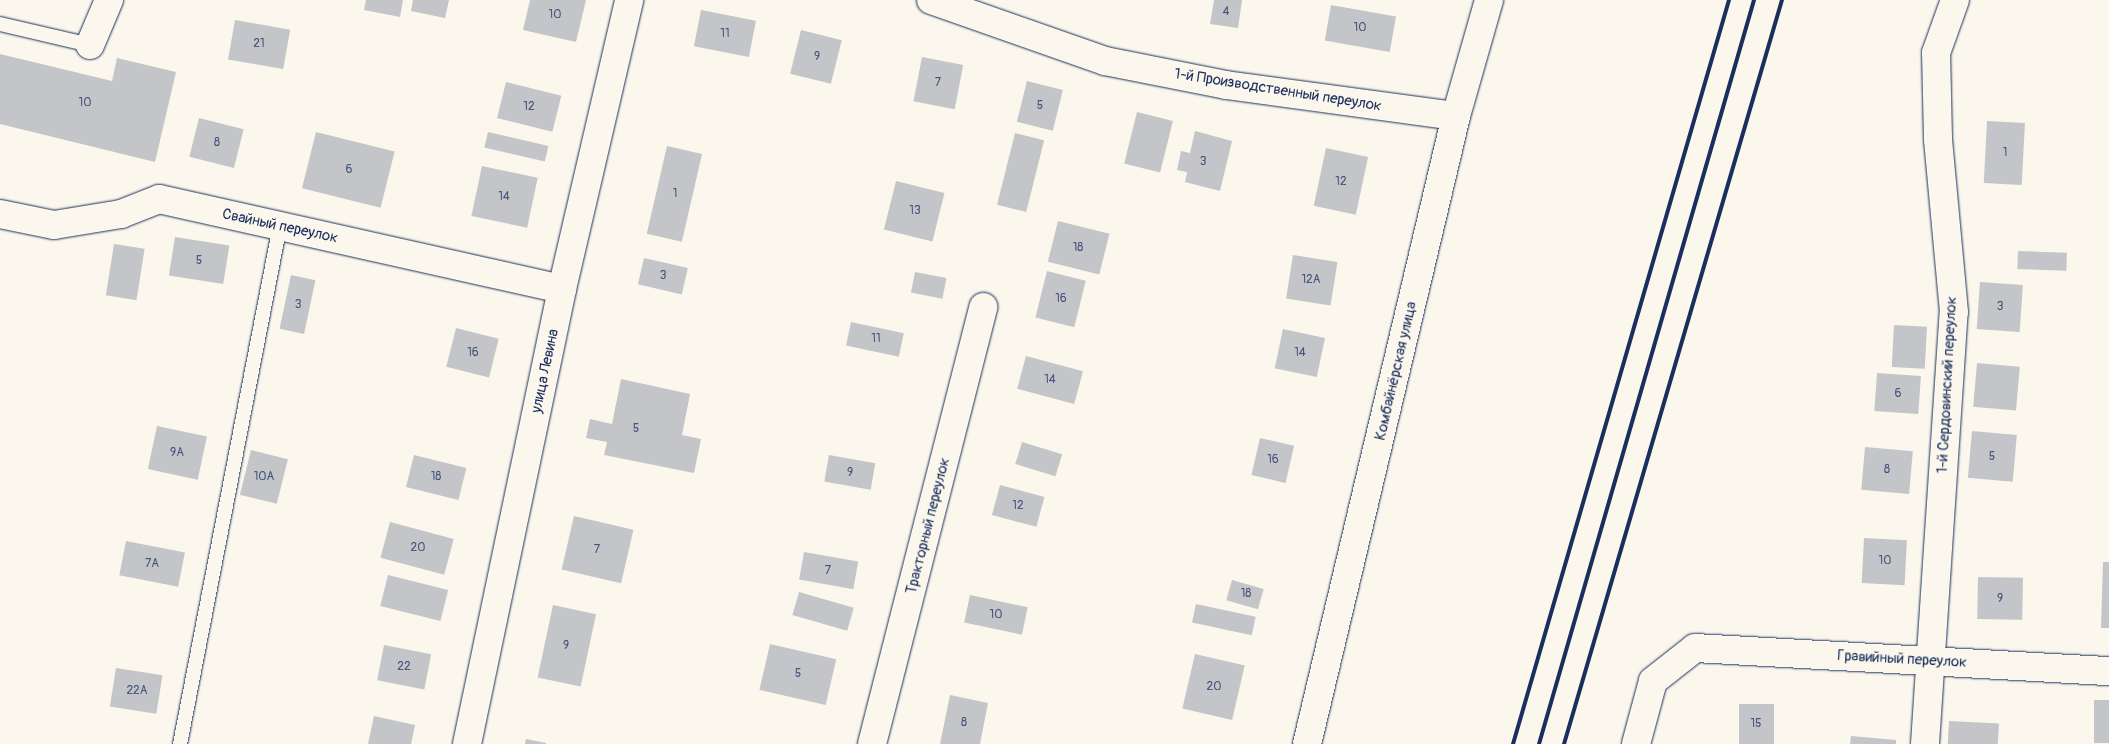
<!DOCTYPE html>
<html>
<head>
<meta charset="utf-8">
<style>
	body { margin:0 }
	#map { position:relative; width:2109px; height:744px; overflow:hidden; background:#fbf7ec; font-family:Pangolin,sans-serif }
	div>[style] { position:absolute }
	.building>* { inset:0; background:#c3c5c9; transform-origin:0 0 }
	.roads { filter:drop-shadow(0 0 1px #1b2f5e) drop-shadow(0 0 1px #1b2f5e) }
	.lane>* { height:14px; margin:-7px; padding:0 7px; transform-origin:7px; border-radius:7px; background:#fbf7ec }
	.street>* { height:28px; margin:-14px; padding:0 14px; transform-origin:14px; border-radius:14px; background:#fbf7ec }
	.rail>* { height:4px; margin:-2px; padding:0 2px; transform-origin:2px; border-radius:2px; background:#1b2f5e }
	span { translate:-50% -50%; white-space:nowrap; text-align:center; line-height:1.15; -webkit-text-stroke:5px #fbf7ec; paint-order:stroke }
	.number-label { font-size:12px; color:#455479 }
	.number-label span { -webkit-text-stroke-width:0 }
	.street-label { font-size:15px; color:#1b2f5e }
</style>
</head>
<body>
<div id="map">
	<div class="building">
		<div style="clip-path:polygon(366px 0,403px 0,400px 17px,364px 10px)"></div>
		<div style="clip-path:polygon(413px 0,449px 0,445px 18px,411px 11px)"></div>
		<div style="clip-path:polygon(530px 0,586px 0,576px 42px,523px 30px)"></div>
		<div style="clip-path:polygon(1214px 0,1242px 0,1238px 28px,1210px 24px)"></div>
		<div style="left:1331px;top:5px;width:66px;height:36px;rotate:10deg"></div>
		<div style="left:701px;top:10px;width:56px;height:37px;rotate:11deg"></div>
		<div style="left:235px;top:20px;width:56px;height:40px;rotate:10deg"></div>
		<div style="left:801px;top:30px;width:42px;height:45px;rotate:14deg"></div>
		<div style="clip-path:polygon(0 54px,112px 81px,117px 58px,176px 72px,155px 162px,0 124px)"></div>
		<div style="left:922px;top:57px;width:42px;height:45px;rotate:11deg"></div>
		<div style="left:1027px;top:81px;width:37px;height:42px;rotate:14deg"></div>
		<div style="left:506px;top:82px;width:57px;height:37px;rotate:14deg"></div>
		<div style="left:1137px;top:112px;width:37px;height:53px;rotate:14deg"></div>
		<div style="left:199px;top:118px;width:46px;height:40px;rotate:14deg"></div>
		<div style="left:1987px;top:121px;width:38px;height:62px;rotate:3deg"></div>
		<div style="clip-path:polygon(1195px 131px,1232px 141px,1220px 191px,1185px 182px,1187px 172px,1177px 170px,1181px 151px,1190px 153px)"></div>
		<div style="left:316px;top:132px;width:81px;height:58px;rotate:14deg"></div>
		<div style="left:488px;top:132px;width:62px;height:16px;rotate:13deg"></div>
		<div style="left:1015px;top:133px;width:30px;height:74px;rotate:14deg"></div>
		<div style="left:667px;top:146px;width:36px;height:90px;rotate:13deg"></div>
		<div style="left:1326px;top:148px;width:43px;height:59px;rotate:12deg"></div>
		<div style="left:482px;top:166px;width:57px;height:51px;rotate:12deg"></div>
		<div style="left:896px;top:181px;width:50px;height:50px;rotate:14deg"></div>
		<div style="left:1058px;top:221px;width:53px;height:42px;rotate:14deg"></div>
		<div style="left:175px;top:237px;width:55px;height:39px;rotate:9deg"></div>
		<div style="left:114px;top:244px;width:31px;height:52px;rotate:9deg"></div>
		<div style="left:2018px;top:251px;width:49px;height:18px;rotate:2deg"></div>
		<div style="left:1293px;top:255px;width:45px;height:44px;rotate:9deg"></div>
		<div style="left:644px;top:258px;width:45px;height:27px;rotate:13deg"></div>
		<div style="left:1047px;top:271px;width:40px;height:48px;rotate:14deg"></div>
		<div style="left:915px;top:272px;width:32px;height:21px;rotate:11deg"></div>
		<div style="left:291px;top:275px;width:25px;height:55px;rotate:12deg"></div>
		<div style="left:1980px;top:282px;width:43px;height:47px;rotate:4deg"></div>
		<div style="left:851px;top:322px;width:54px;height:24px;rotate:12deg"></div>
		<div style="left:1894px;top:325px;width:33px;height:42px;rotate:3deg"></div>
		<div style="left:456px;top:328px;width:44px;height:40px;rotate:14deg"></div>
		<div style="left:1283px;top:329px;width:43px;height:40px;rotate:12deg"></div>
		<div style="left:1026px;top:356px;width:59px;height:34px;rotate:15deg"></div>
		<div style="left:1977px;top:363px;width:43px;height:44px;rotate:5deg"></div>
		<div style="left:1877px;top:373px;width:44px;height:38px;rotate:4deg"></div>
		<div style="clip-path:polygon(621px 379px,690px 394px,682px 435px,701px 439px,694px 473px,604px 455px,607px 442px,586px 438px,590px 419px,612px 424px)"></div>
		<div style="left:157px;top:426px;width:51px;height:44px;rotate:12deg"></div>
		<div style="left:1972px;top:431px;width:45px;height:47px;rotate:5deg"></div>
		<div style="left:1260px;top:438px;width:35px;height:38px;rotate:13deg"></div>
		<div style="left:1022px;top:442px;width:42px;height:23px;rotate:17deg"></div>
		<div style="left:1865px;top:447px;width:48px;height:43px;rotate:5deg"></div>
		<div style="left:251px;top:450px;width:38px;height:46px;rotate:14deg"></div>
		<div style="left:414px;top:455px;width:54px;height:33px;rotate:14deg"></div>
		<div style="left:829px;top:455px;width:47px;height:27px;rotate:10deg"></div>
		<div style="left:1000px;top:485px;width:46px;height:31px;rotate:15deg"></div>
		<div style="left:574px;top:516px;width:61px;height:55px;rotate:13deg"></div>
		<div style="left:390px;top:522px;width:66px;height:37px;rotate:15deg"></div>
		<div style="left:1864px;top:538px;width:43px;height:45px;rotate:3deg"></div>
		<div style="left:126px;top:541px;width:60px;height:35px;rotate:11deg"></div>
		<div style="left:804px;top:552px;width:55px;height:28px;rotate:10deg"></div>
		<div style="clip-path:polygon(2103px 562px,2109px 562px,2109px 628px,2101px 628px)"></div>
		<div style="left:388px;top:575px;width:62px;height:32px;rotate:14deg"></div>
		<div style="left:1978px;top:577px;width:45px;height:42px;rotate:1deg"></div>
		<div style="left:1232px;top:580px;width:33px;height:21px;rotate:16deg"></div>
		<div style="left:799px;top:592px;width:57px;height:24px;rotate:16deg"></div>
		<div style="left:970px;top:595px;width:59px;height:28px;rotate:12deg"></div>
		<div style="left:1196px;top:604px;width:61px;height:19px;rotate:12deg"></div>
		<div style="left:553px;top:605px;width:44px;height:74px;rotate:12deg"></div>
		<div style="left:770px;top:644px;width:68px;height:47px;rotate:13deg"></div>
		<div style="left:384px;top:645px;width:48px;height:36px;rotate:11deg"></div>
		<div style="left:1195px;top:654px;width:51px;height:56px;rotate:13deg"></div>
		<div style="left:116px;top:668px;width:47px;height:39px;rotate:9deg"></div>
		<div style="clip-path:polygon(950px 695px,988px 703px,980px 744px,940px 744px)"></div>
		<div style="left:2094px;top:700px;width:15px;height:43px"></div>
		<div style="left:1739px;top:704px;width:35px;height:40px"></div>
		<div style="clip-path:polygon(374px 716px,415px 725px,411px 744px,368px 744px)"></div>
		<div style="left:1949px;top:721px;width:50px;height:23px;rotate:3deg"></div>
		<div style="clip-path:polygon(1851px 736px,1896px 740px,1896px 744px,1850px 744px)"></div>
		<div style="clip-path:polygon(526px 739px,546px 743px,546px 744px,525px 744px)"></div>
	</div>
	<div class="roads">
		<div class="lane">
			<div style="left:0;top:24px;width:92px;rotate:13.1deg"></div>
			<div style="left:180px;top:744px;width:529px;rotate:-79.09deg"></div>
		</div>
		<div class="street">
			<div style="left:931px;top:0;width:184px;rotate:19.3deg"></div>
			<div style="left:1105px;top:61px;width:123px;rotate:11.2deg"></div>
			<div style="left:1226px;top:85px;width:232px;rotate:7.7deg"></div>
			<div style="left:90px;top:45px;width:49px;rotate:-67.1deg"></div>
			<div style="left:0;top:214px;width:55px;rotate:11.5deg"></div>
			<div style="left:54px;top:225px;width:68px;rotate:-9.3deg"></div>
			<div style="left:121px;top:214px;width:41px;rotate:-21.5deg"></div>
			<div style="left:159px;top:199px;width:413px;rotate:12.6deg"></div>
			<div style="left:467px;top:744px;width:465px;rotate:-78.2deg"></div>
			<div style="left:562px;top:289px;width:297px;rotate:-76.9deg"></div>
			<div style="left:872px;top:744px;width:451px;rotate:-75.7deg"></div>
			<div style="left:1307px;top:744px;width:645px;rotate:-76.65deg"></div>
			<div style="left:1456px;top:116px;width:121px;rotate:-74.1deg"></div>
			<div style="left:1636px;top:744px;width:65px;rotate:-74.9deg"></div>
			<div style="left:1653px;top:681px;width:53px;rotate:-38.2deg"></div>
			<div style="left:1695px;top:648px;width:415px;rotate:3.2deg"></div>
			<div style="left:1925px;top:744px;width:433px;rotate:-86.2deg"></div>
			<div style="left:1954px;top:312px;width:174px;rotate:-95.3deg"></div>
			<div style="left:1938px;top:139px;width:86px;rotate:-91.3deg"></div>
			<div style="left:1936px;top:53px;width:56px;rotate:-70.3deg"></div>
		</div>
	</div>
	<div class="rail">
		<div style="left:1513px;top:744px;width:775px;rotate:-73.81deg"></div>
		<div style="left:1539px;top:744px;width:774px;rotate:-73.88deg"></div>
		<div style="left:1564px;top:744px;width:775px;rotate:-73.67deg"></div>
	</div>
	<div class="number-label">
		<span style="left:1226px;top:12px">4</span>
		<span style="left:555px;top:15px">10</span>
		<span style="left:1360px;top:28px">10</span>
		<span style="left:725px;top:34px">11</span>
		<span style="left:259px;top:44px">21</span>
		<span style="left:817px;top:57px">9</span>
		<span style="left:938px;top:83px">7</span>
		<span style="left:85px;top:103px">10</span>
		<span style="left:1040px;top:106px">5</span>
		<span style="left:529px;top:107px">12</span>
		<span style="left:217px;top:143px">8</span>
		<span style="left:2005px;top:153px">1</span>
		<span style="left:1203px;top:162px">3</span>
		<span style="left:349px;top:170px">6</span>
		<span style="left:1341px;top:182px">12</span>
		<span style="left:675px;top:194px">1</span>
		<span style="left:504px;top:197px">14</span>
		<span style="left:915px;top:211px">13</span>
		<span style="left:1078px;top:248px">18</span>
		<span style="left:199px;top:261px">5</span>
		<span style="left:663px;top:276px">3</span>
		<span style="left:1311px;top:280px">12А</span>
		<span style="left:1061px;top:299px">16</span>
		<span style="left:298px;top:305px">3</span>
		<span style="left:2000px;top:307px">3</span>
		<span style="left:876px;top:339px">11</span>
		<span style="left:473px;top:353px">16</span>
		<span style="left:1300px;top:353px">14</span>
		<span style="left:1050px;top:380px">14</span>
		<span style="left:1898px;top:394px">6</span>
		<span style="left:636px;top:429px">5</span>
		<span style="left:177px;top:453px">9А</span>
		<span style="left:1992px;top:457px">5</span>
		<span style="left:1273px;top:460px">16</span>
		<span style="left:1887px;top:470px">8</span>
		<span style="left:850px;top:473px">9</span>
		<span style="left:264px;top:477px">10А</span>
		<span style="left:436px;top:477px">18</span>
		<span style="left:1018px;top:506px">12</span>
		<span style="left:418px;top:548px">20</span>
		<span style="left:597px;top:550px">7</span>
		<span style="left:1885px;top:561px">10</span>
		<span style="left:152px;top:564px">7А</span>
		<span style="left:828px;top:571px">7</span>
		<span style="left:1246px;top:594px">18</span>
		<span style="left:2000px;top:599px">9</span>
		<span style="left:996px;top:615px">10</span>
		<span style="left:566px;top:646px">9</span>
		<span style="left:404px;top:667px">22</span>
		<span style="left:798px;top:674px">5</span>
		<span style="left:1214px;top:687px">20</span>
		<span style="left:137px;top:691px">22А</span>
		<span style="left:964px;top:723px">8</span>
		<span style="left:1756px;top:724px">15</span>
	</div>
	<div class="street-label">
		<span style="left:1278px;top:90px;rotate:9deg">1-й Производственный переулок</span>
		<span style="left:280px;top:226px;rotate:12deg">Свайный переулок</span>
		<span style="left:545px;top:371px;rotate:-78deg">улица Левина</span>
		<span style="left:1396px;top:371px;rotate:-77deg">Комбайнёрская улица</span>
		<span style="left:1947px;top:385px;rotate:-87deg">1-й Сердовинский переулок</span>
		<span style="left:928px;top:526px;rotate:-76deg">Тракторный переулок</span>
		<span style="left:1902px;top:659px;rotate:3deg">Гравийный переулок</span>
	</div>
</div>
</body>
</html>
